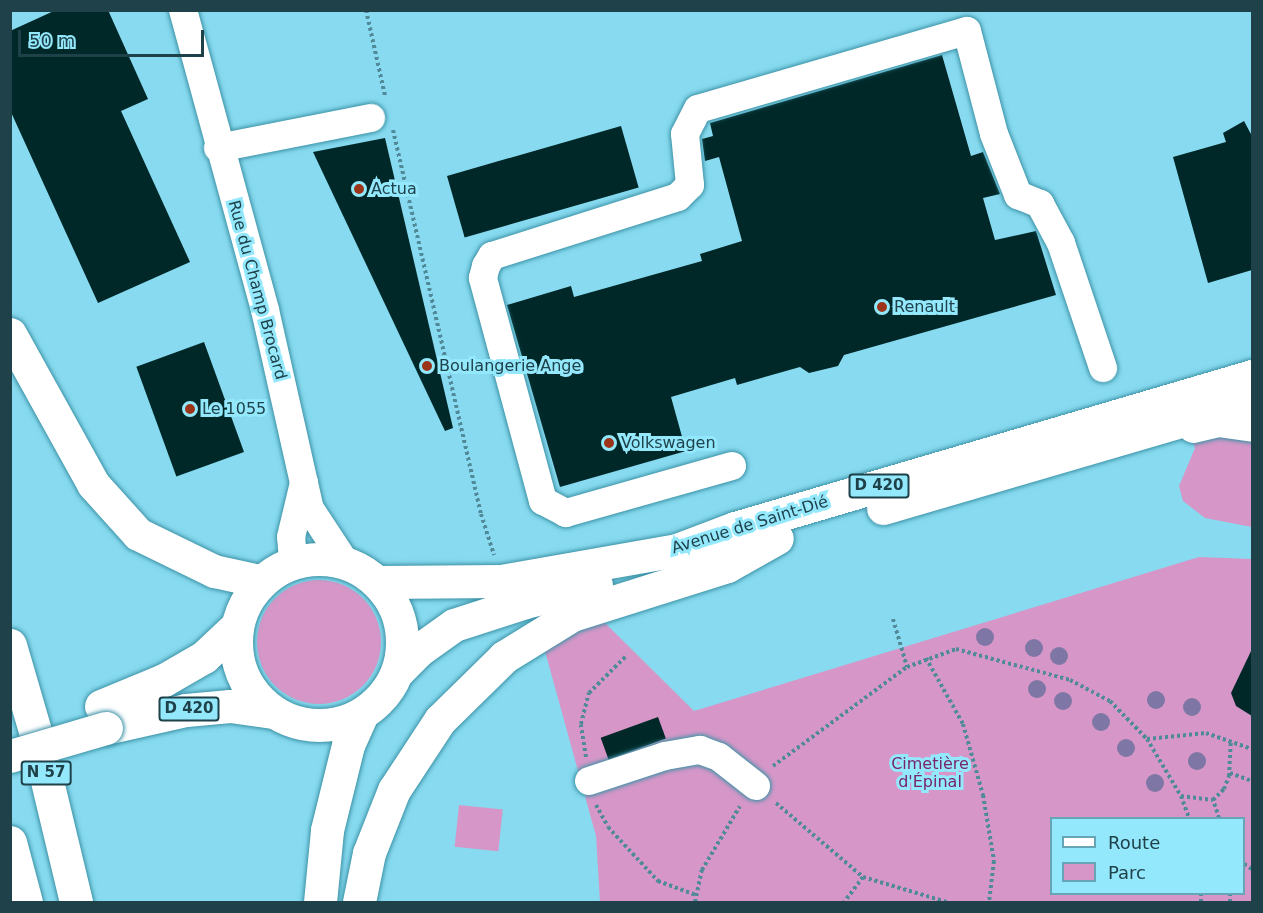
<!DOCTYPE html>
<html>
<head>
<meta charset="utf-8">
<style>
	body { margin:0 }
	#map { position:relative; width:1263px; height:913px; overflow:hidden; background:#87daef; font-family:"DejaVu Sans",sans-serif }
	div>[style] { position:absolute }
	.green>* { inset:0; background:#d697c8; transform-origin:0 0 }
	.round { border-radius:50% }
	.building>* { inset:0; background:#002828; transform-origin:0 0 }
	.path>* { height:4px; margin-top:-2px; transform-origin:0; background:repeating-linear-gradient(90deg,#508a98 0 3px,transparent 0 6px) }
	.roads { filter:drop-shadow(0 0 2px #3c92a6) drop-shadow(0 0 2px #3c92a6) }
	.minor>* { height:28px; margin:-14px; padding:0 14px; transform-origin:14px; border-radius:14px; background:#fff }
	.major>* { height:33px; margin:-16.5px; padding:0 16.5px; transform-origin:16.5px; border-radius:16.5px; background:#fff }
	.major>.ring { margin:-16.5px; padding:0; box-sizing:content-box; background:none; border:33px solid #fff; border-radius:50% }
	.highway>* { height:33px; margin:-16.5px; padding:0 16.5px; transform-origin:16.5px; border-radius:16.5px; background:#fff }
	.bridges { filter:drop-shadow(0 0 2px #3c92a6) drop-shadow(0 0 2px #3c92a6) }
	.major-bridge>* { height:33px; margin:-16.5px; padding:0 16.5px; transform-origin:16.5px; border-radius:16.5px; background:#fff }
	.trees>* { width:18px; height:18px; margin:-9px; border-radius:50%; background:#7e77a5 }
	.dots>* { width:16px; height:16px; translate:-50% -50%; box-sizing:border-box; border:3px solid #94e8fc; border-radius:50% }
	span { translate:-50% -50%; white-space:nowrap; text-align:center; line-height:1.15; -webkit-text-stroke:6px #94e8fc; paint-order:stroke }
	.shield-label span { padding:2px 4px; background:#94e8fc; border:2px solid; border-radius:4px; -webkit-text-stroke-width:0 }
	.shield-label { font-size:15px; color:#1e414a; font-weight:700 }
	.poi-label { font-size:16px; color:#1e414a }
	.left { translate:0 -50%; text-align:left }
	.street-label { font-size:16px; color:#1e414a }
	.park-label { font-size:16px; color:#772669 }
	.frame { position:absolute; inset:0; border:12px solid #1e414a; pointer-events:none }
	.legend { position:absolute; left:1050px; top:817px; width:195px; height:78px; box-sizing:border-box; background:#94e8fc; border:2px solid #65a5b5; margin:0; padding:8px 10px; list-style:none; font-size:18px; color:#1e414a }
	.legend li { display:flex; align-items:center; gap:12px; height:30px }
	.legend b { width:30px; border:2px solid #65a5b5 }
	.scale { position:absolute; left:18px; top:30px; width:186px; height:27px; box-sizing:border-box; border:3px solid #1e414a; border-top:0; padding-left:8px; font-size:18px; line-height:21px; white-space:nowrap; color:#1e414a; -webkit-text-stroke:4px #94e8fc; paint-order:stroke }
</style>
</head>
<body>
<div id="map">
	<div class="green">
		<div style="clip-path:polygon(1252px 436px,1252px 527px,1205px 518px,1183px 501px,1179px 486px,1195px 448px,1191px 438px)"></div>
		<div style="clip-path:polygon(evenodd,1199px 557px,1252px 559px,1252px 902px,600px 902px,596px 836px,543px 644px,601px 619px,694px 711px,1199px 557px,1052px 818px,1244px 818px,1244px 894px,1052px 894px,1052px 818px)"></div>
		<div class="round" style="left:257px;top:580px;width:124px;height:124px"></div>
		<div style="left:459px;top:805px;width:44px;height:42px;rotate:6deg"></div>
	</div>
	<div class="building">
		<div style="clip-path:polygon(56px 10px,108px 10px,148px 99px,121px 111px,190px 262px,98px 303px,10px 110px,10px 31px)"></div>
		<div style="clip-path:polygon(942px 55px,971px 156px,983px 152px,1000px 194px,983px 198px,995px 240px,1036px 231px,1056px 295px,844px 355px,838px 366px,809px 373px,800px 367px,737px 385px,735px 378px,671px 397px,686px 451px,560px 487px,507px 305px,571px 286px,574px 297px,702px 261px,700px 254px,742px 241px,719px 157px,705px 161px,702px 139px,713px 136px,710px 123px)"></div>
		<div style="clip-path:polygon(1244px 121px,1252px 136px,1252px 270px,1208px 283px,1173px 157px,1226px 142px,1223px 133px)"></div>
		<div style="left:621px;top:126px;width:64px;height:181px;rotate:74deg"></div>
		<div style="clip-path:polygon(385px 138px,453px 428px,445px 431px,313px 152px)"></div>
		<div style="left:204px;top:342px;width:117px;height:72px;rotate:70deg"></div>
		<div style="clip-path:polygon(1252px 649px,1252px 716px,1236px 706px,1231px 693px)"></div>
		<div style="left:658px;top:717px;width:23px;height:61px;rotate:70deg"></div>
	</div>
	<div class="path">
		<div style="left:366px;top:10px;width:88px;rotate:77.5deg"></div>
		<div style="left:393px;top:130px;width:394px;rotate:77.1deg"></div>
		<div style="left:481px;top:514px;width:43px;rotate:72.4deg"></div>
		<div style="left:893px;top:619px;width:50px;rotate:73.7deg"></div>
		<div style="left:926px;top:658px;width:76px;rotate:60.7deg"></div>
		<div style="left:963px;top:724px;width:74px;rotate:74.3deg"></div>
		<div style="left:983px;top:795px;width:67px;rotate:80.5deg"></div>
		<div style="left:994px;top:861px;width:41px;rotate:97deg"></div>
		<div style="left:1147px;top:739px;width:59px;rotate:-5.8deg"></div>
		<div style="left:1206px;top:733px;width:49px;rotate:19.2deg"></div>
		<div style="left:586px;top:757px;width:33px;rotate:-99deg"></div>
		<div style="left:581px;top:724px;width:32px;rotate:-76deg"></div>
		<div style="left:589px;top:693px;width:54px;rotate:-45deg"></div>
		<div style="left:773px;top:766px;width:167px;rotate:-36.5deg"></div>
		<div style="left:907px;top:667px;width:52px;rotate:-20.2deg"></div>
		<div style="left:956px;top:649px;width:118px;rotate:15.2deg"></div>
		<div style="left:1070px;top:680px;width:45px;rotate:27.7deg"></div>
		<div style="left:1110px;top:701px;width:53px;rotate:45.8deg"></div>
		<div style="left:1147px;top:739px;width:66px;rotate:59.2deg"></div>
		<div style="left:1181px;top:796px;width:23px;rotate:70deg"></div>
		<div style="left:1230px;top:773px;width:23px;rotate:20deg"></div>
		<div style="left:1181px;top:796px;width:32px;rotate:7deg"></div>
		<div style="left:776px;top:803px;width:114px;rotate:40.4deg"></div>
		<div style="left:863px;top:877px;width:31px;rotate:127deg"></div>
		<div style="left:596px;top:805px;width:25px;rotate:61deg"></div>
		<div style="left:608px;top:827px;width:74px;rotate:47.2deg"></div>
		<div style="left:658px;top:881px;width:40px;rotate:20.2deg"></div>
		<div style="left:1219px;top:818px;width:19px;rotate:-108deg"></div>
		<div style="left:1213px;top:800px;width:16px;rotate:-45deg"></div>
		<div style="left:1224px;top:789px;width:14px;rotate:-69deg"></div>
		<div style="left:1229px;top:776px;width:34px;rotate:-87deg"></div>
		<div style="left:1244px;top:864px;width:9px;rotate:32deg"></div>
		<div style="left:863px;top:877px;width:88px;rotate:16.6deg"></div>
		<div style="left:695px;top:902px;width:33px;rotate:-78deg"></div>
		<div style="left:702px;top:870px;width:74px;rotate:-59.3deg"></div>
		<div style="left:1201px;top:902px;width:8px;rotate:-90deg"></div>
		<div style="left:1230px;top:902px;width:8px;rotate:-90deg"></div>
	</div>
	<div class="roads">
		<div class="minor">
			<div style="left:183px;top:10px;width:311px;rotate:74.7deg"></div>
			<div style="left:265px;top:310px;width:204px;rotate:77.3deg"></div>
			<div style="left:310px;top:509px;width:64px;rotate:56.6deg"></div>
			<div style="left:218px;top:148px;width:156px;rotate:-11.1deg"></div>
			<div style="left:1193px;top:429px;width:26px;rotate:-13deg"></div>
			<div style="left:1218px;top:423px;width:34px;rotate:8deg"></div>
			<div style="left:732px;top:466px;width:173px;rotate:164.2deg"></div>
			<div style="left:566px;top:513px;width:26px;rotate:-152deg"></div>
			<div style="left:543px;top:501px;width:231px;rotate:-105.1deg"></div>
			<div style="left:483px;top:278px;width:12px;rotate:-76deg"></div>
			<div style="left:486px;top:266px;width:12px;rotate:-59deg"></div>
			<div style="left:492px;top:256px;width:195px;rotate:-17.6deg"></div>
			<div style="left:678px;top:197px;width:17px;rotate:-45deg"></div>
			<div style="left:690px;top:185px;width:51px;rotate:-95.6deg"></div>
			<div style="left:685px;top:134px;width:28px;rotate:-63deg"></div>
			<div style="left:698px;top:109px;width:280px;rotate:-16.2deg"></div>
			<div style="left:967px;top:31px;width:106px;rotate:75.3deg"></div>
			<div style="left:994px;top:134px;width:66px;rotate:68.5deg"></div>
			<div style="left:1018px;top:195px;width:24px;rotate:22deg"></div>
			<div style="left:1040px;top:204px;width:44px;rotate:61.7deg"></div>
			<div style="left:1061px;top:243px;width:132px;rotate:71.4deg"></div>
			<div style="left:293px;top:563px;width:26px;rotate:-94deg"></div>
			<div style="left:291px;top:537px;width:56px;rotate:-76.5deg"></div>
			<div style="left:589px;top:781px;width:80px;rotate:-18.2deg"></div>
			<div style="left:665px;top:756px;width:36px;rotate:-10deg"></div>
			<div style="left:700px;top:750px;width:20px;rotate:20deg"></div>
			<div style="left:719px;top:757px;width:47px;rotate:38.1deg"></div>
		</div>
		<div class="major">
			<div style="left:883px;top:508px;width:384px;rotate:-16.3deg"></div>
			<div class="ring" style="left:236px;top:559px;width:133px;height:133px"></div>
			<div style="left:378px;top:582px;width:123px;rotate:-0.5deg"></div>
			<div style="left:501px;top:581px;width:179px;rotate:-10deg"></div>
			<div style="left:677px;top:550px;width:62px;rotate:-20.8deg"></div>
			<div style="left:735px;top:528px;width:539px;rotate:-16.38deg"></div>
			<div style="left:398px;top:671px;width:30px;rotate:-45deg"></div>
			<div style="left:419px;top:650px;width:43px;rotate:-35.5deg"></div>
			<div style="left:454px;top:625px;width:75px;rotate:-17.9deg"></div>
			<div style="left:525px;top:602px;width:73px;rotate:-13.5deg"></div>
			<div style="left:101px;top:706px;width:68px;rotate:-22.4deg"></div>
			<div style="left:164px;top:680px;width:46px;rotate:-29.9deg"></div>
			<div style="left:204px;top:657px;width:44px;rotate:-43.2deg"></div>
			<div style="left:106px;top:728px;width:82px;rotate:-12.7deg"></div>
			<div style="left:186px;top:710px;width:44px;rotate:-5.2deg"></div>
			<div style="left:230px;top:706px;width:43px;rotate:7.9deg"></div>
		</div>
		<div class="highway">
			<div style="left:10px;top:334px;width:171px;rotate:61deg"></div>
			<div style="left:93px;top:484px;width:67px;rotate:48deg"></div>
			<div style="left:138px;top:534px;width:85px;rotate:26deg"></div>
			<div style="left:214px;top:571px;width:47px;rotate:12.3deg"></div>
			<div style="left:10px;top:645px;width:90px;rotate:73.8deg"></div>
			<div style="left:35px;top:731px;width:176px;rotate:76.5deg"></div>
			<div style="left:10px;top:842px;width:62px;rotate:75.1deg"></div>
			<div style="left:320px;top:902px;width:72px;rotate:-84.4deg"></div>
			<div style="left:327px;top:830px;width:88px;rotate:-76.1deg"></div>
			<div style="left:348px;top:745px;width:34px;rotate:-66deg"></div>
			<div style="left:359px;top:902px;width:50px;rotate:-78.5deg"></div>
			<div style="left:369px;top:853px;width:68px;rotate:-68.4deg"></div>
			<div style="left:394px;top:790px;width:84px;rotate:-56.7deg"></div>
			<div style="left:440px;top:720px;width:90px;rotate:-44.5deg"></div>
			<div style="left:504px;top:657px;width:80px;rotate:-31.7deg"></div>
			<div style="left:572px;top:615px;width:163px;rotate:-17.5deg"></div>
			<div style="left:727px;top:566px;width:57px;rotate:-29.2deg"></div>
		</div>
	</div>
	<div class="bridges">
		<div class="major-bridge">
			<div style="left:10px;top:756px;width:100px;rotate:-16.3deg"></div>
		</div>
	</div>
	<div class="trees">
		<div style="left:985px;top:637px"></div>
		<div style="left:1034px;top:648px"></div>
		<div style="left:1059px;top:656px"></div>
		<div style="left:1037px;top:689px"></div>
		<div style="left:1156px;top:700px"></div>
		<div style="left:1063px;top:701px"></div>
		<div style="left:1192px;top:707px"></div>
		<div style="left:1101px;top:722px"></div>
		<div style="left:1126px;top:748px"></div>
		<div style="left:1197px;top:761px"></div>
		<div style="left:1155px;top:783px"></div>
	</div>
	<div class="dots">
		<div style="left:359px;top:189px;background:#9c3419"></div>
		<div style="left:882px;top:307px;background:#9c3419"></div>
		<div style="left:427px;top:366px;background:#9c3419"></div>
		<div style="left:190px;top:409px;background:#9c3419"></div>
		<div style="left:609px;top:443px;background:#9c3419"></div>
	</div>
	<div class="shield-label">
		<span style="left:879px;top:486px">D 420</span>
		<span style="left:189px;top:709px">D 420</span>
		<span style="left:46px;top:773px">N 57</span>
	</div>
	<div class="poi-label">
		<span class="left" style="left:371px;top:189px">Actua</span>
		<span class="left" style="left:894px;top:307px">Renault</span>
		<span class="left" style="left:439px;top:366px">Boulangerie Ange</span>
		<span class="left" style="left:202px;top:409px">Le 1055</span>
		<span class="left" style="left:621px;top:443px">Volkswagen</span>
	</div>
	<div class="street-label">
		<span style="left:257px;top:290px;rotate:75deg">Rue du Champ Brocard</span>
		<span style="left:750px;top:525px;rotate:-17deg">Avenue de Saint-Dié</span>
	</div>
	<div class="park-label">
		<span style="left:930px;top:773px">Cimetière<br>d'Épinal</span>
	</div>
	<div class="frame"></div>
	<ul class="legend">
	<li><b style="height:8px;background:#fff"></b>Route</li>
	<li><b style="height:16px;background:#d697c8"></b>Parc</li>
	</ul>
	<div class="scale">50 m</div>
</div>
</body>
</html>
